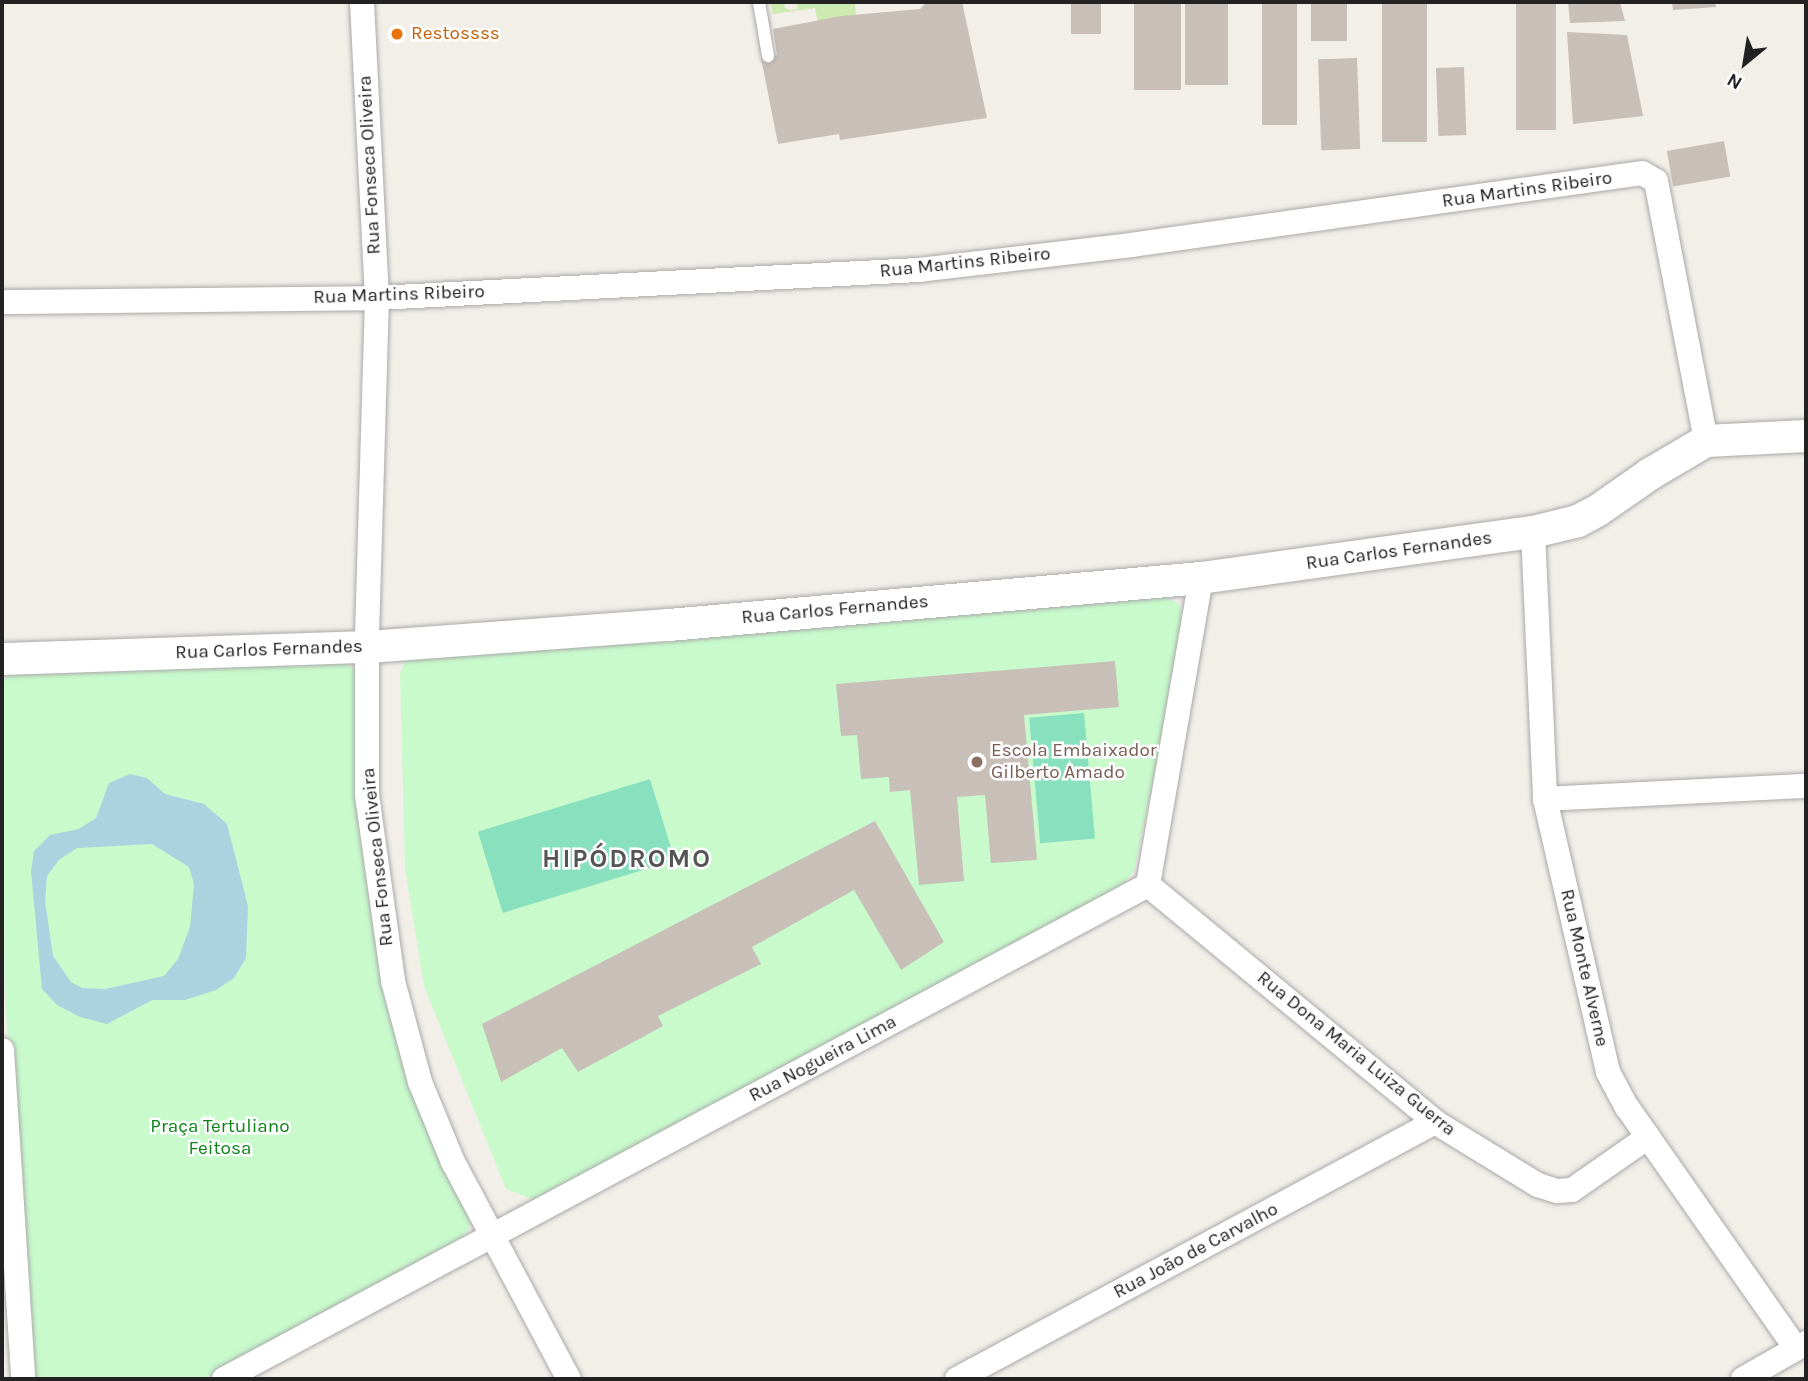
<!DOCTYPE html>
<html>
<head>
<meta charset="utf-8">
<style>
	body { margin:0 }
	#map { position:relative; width:1808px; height:1381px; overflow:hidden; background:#f2efe9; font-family:Karla,sans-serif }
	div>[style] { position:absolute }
	.grass>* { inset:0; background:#cdebb0 }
	.park>* { inset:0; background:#c8facc }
	.pitch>* { inset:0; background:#88e0be; transform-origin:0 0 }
	.water>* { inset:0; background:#aad3df }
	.building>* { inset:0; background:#c7bfb8; transform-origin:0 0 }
	.roads { filter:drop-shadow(0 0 2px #a9a9a9) drop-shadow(0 0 2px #a9a9a9) }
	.service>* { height:12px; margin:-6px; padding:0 6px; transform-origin:6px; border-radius:6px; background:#fff }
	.minor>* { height:24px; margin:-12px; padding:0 12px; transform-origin:12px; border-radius:12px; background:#fff }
	.tertiary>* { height:32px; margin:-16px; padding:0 16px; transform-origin:16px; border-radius:16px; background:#fff }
	.dots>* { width:19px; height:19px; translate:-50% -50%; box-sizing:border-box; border:4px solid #fff; border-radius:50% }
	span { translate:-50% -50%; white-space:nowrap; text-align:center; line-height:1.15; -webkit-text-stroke:5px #fff; paint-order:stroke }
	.food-label { font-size:19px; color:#c56008 }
	.left { translate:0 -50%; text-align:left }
	.street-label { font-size:19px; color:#222 }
	.education-label { font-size:19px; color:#785e54 }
	.park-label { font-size:19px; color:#0c8416 }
	.district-label { font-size:26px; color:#555; font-weight:700; letter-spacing:2px }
	.frame { position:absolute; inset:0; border:4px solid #222; pointer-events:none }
	.north { position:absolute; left:1710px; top:28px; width:70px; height:70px; -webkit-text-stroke:5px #fff; paint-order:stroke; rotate:210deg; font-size:19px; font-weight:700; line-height:28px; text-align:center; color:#222 }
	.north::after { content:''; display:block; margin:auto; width:24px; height:32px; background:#222; clip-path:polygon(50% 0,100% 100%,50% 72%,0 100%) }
</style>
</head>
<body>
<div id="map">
	<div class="grass">
		<div style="clip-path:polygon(770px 2px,783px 2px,785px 8px,790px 10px,798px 9px,797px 2px,855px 2px,856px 15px,818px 23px,815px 8px,773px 14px)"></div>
	</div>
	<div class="park">
		<div style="clip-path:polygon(1165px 596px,1180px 605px,1185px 631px,1134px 871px,1117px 890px,549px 1197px,532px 1199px,506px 1189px,424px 986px,405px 868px,400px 674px,405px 662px,418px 654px)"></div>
		<div style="clip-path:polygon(343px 661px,356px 671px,375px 908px,471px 1221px,468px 1230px,461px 1239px,445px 1250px,204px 1379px,36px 1379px,5px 1000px,2px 682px,10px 674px)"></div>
	</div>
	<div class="pitch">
		<div style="left:1084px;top:713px;width:126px;height:55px;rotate:85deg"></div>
		<div style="left:650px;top:779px;width:85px;height:180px;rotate:73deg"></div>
	</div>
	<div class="water">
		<div style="clip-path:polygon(evenodd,130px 774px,147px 778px,165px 794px,204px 804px,227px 824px,248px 906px,246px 958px,234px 978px,216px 990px,185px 1000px,152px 1000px,107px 1024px,80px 1017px,57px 1005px,42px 989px,31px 871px,34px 851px,50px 835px,79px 829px,96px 818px,109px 783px,130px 774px,152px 844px,189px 867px,194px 884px,190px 927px,178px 959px,164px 976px,105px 989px,82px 988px,71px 982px,53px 956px,45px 901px,47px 876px,59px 860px,77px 848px,152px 844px)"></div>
	</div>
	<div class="building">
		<div style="clip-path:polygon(927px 2px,962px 2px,987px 118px,840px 140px,839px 134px,778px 144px,761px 58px,777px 55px,773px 29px,841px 16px,920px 9px)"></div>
		<div style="left:1071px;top:2px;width:30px;height:32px"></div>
		<div style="left:1134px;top:2px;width:47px;height:88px"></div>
		<div style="left:1185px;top:2px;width:43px;height:83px"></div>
		<div style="left:1262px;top:2px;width:35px;height:123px"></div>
		<div style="left:1311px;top:2px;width:36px;height:39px"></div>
		<div style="left:1382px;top:2px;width:45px;height:140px"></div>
		<div style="left:1516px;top:2px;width:40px;height:128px"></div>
		<div style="clip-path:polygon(1568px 2px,1620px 2px,1625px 21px,1570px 23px)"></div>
		<div style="clip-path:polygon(1672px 2px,1715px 2px,1716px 7px,1673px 10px)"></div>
		<div style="clip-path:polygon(1567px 32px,1627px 35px,1643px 116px,1573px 124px)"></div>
		<div style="left:1357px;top:58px;width:91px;height:39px;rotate:88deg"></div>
		<div style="left:1464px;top:67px;width:68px;height:28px;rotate:88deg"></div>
		<div style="left:1724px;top:141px;width:36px;height:58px;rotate:80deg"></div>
		<div style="clip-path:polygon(1115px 661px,1119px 707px,1024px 715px,1037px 860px,991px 863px,985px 795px,957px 797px,964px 881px,919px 885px,910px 790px,890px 792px,889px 777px,861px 779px,857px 735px,841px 736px,836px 684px)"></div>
		<div style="clip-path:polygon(875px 821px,944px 942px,901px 970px,854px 890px,752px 947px,761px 964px,658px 1016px,663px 1026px,578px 1072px,562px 1048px,501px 1082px,482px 1024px)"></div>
	</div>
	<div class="roads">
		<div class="service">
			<div style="left:759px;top:2px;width:55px;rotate:80.5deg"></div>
		</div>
		<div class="minor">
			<div style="left:362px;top:2px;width:296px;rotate:87.1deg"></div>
			<div style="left:377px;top:298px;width:338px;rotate:91.7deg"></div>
			<div style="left:367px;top:636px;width:159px;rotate:90deg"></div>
			<div style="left:367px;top:795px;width:188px;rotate:82deg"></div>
			<div style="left:393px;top:981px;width:105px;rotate:75deg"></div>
			<div style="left:420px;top:1082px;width:87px;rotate:67.6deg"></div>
			<div style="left:453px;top:1162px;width:246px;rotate:61.9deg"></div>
			<div style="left:2px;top:302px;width:375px;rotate:-0.6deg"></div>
			<div style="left:377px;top:298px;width:543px;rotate:-2.96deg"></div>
			<div style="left:919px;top:270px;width:213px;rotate:-6.7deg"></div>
			<div style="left:1131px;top:245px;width:516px;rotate:-8.02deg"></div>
			<div style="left:1642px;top:173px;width:16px;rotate:30deg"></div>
			<div style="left:1656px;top:181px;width:265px;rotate:79.1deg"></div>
			<div style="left:1533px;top:532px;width:267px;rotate:87.4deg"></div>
			<div style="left:1545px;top:799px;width:280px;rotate:77deg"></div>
			<div style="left:1608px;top:1072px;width:40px;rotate:62deg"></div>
			<div style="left:1627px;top:1107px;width:294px;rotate:55deg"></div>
			<div style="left:1545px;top:799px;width:261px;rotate:-2.9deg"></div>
			<div style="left:1148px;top:885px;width:372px;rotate:39.5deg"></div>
			<div style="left:1435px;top:1122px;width:121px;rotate:31.5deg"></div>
			<div style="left:1538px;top:1185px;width:20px;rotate:18deg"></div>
			<div style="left:1557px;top:1191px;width:15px;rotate:-4deg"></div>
			<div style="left:1572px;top:1190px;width:93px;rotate:-34.9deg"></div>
			<div style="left:1148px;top:885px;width:312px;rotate:-80.2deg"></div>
			<div style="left:2px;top:1050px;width:330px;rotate:86.3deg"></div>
			<div style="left:224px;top:1379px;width:1048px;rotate:-28.13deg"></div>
			<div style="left:957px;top:1379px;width:543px;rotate:-28.27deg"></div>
			<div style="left:1743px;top:1379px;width:73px;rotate:-29.7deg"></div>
		</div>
		<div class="tertiary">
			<div style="left:2px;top:659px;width:365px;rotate:-1.9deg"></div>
			<div style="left:367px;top:647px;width:303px;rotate:-4.2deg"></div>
			<div style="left:669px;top:625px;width:534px;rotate:-5.05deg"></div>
			<div style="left:1201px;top:578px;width:335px;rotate:-7.9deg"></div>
			<div style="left:1533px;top:532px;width:46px;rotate:-13.7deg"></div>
			<div style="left:1578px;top:521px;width:21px;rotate:-28deg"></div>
			<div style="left:1597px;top:511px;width:65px;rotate:-34.9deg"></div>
			<div style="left:1650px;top:474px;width:65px;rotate:-30.5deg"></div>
			<div style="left:1706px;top:441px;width:100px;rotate:-2.9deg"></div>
		</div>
	</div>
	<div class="dots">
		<div style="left:397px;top:34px;background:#e8710a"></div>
		<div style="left:977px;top:762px;background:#8d6e63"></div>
	</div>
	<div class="food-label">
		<span class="left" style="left:411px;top:34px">Restossss</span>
	</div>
	<div class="street-label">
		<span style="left:370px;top:165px;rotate:-93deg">Rua Fonseca Oliveira</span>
		<span style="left:1527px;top:190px;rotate:-8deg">Rua Martins Ribeiro</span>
		<span style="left:965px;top:263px;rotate:-6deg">Rua Martins Ribeiro</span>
		<span style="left:399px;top:295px;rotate:-2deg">Rua Martins Ribeiro</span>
		<span style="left:1399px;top:551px;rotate:-8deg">Rua Carlos Fernandes</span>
		<span style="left:835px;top:610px;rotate:-5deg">Rua Carlos Fernandes</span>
		<span style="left:269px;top:650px;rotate:-2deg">Rua Carlos Fernandes</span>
		<span style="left:378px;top:857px;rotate:-96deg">Rua Fonseca Oliveira</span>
		<span style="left:1584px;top:968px;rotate:77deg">Rua Monte Alverne</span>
		<span style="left:1356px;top:1054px;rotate:39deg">Rua Dona Maria Luiza Guerra</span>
		<span style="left:823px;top:1059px;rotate:-28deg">Rua Nogueira Lima</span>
		<span style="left:1196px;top:1251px;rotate:-28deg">Rua João de Carvalho</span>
	</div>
	<div class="education-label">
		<span class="left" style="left:991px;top:762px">Escola Embaixador<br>Gilberto Amado</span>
	</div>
	<div class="park-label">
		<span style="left:220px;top:1138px">Praça Tertuliano<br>Feitosa</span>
	</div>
	<div class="district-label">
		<span style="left:627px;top:859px">HIPÓDROMO</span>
	</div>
	<div class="frame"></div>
	<div class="north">N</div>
</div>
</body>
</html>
